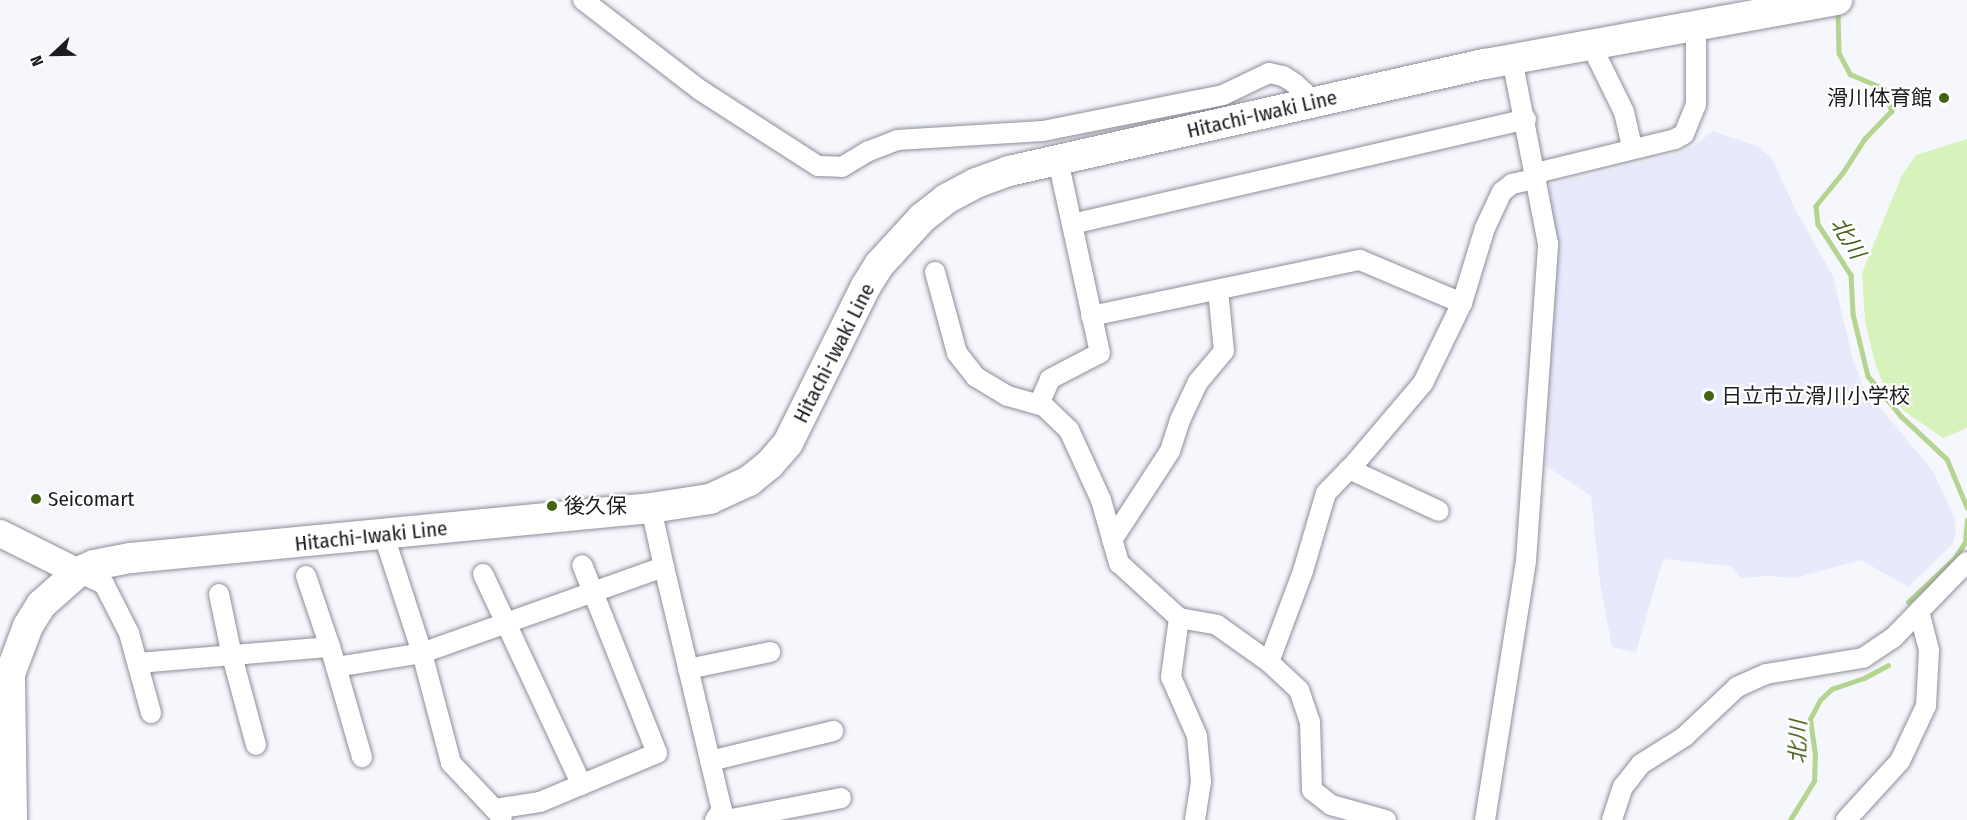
<!DOCTYPE html>
<html>
<head>
<meta charset="utf-8">
<style>
	body { margin:0 }
	#map { position:relative; width:1967px; height:820px; overflow:hidden; background:#f6f7fd; font-family:"Fira Sans Condensed","Noto Sans JP",sans-serif }
	div>[style] { position:absolute }
	.built>* { inset:0; background:#e8eafc }
	.green>* { inset:0; background:#d8f2bc }
	.stream>* { height:4.5px; margin:-2.25px; padding:0 2.25px; transform-origin:2.25px; border-radius:2.25px; background:#b4d48f }
	.roads { filter:drop-shadow(0 0 2px #8d8e98) drop-shadow(0 0 2px #8d8e98) }
	.street>* { height:20px; margin:-10px; padding:0 10px; transform-origin:10px; border-radius:10px; background:#fff }
	.secondary>* { height:27px; margin:-13.5px; padding:0 13.5px; transform-origin:13.5px; border-radius:13.5px; background:#fff }
	.primary>* { height:30px; margin:-15px; padding:0 15px; transform-origin:15px; border-radius:15px; background:#fff }
	.dots>* { width:16px; height:16px; translate:-50% -50%; box-sizing:border-box; border:3px solid #fff; border-radius:50% }
	span { translate:-50% -50%; white-space:nowrap; text-align:center; line-height:1.15; -webkit-text-stroke:4.5px #fff; paint-order:stroke }
	.poi-label { font-size:21px; color:#1c1c20 }
	.right { translate:-100% -50%; text-align:right }
	.left { translate:0 -50%; text-align:left }
	.street-label { font-size:21px; color:#1c1c20 }
	.water-label { font-size:22px; color:#44611a; font-style:italic }
	.north { position:absolute; left:24px; top:24px; width:60px; height:60px; -webkit-text-stroke:4px #fff; paint-order:stroke; rotate:248deg; font-size:16px; font-weight:700; line-height:24px; text-align:center; color:#1c1c20 }
	.north::after { content:''; display:block; margin:auto; width:21px; height:27px; background:#1c1c20; clip-path:polygon(50% 0,100% 100%,50% 72%,0 100%) }
</style>
</head>
<body>
<div id="map">
	<div class="built">
		<div style="clip-path:polygon(1713px 131px,1759px 147px,1773px 160px,1795px 209px,1833px 276px,1853px 359px,1863px 387px,1933px 471px,1954px 517px,1956px 531px,1953px 544px,1908px 587px,1861px 560px,1795px 578px,1767px 576px,1741px 578px,1730px 566px,1663px 559px,1636px 652px,1612px 647px,1600px 583px,1591px 496px,1546px 466px,1555px 240px,1549px 185px,1676px 154px,1691px 148px)"></div>
	</div>
	<div class="green">
		<div style="clip-path:polygon(1967px 139px,1967px 428px,1943px 438px,1904px 411px,1886px 392px,1875px 363px,1865px 321px,1862px 273px,1902px 175px,1916px 155px)"></div>
	</div>
	<div class="stream">
		<div style="left:1838px;top:11px;width:42px;rotate:88.6deg"></div>
		<div style="left:1839px;top:53px;width:24px;rotate:62deg"></div>
		<div style="left:1850px;top:74px;width:36px;rotate:23deg"></div>
		<div style="left:1883px;top:88px;width:25px;rotate:69deg"></div>
		<div style="left:1892px;top:111px;width:39px;rotate:134deg"></div>
		<div style="left:1865px;top:139px;width:40px;rotate:122.9deg"></div>
		<div style="left:1843px;top:173px;width:43px;rotate:129.3deg"></div>
		<div style="left:1816px;top:206px;width:18px;rotate:84deg"></div>
		<div style="left:1818px;top:224px;width:61px;rotate:57.1deg"></div>
		<div style="left:1851px;top:275px;width:39px;rotate:87deg"></div>
		<div style="left:1853px;top:314px;width:64px;rotate:76.4deg"></div>
		<div style="left:1868px;top:376px;width:52px;rotate:50.5deg"></div>
		<div style="left:1901px;top:416px;width:63px;rotate:43.1deg"></div>
		<div style="left:1947px;top:459px;width:52px;rotate:67.4deg"></div>
		<div style="left:1908px;top:602px;width:63px;rotate:-43.1deg"></div>
		<div style="left:1954px;top:559px;width:20px;rotate:-57deg"></div>
		<div style="left:1965px;top:542px;width:22px;rotate:-85deg"></div>
		<div style="left:1790px;top:820px;width:46px;rotate:-58.4deg"></div>
		<div style="left:1814px;top:781px;width:26px;rotate:-88deg"></div>
		<div style="left:1815px;top:755px;width:36px;rotate:-98deg"></div>
		<div style="left:1810px;top:719px;width:21px;rotate:-62deg"></div>
		<div style="left:1820px;top:700px;width:16px;rotate:-43deg"></div>
		<div style="left:1832px;top:689px;width:34px;rotate:-19deg"></div>
		<div style="left:1864px;top:678px;width:27px;rotate:-28deg"></div>
	</div>
	<div class="roads">
		<div class="street">
			<div style="left:583px;top:0;width:148px;rotate:37.6deg"></div>
			<div style="left:700px;top:90px;width:140px;rotate:32.8deg"></div>
			<div style="left:818px;top:166px;width:24px;rotate:2deg"></div>
			<div style="left:842px;top:167px;width:31px;rotate:-31deg"></div>
			<div style="left:869px;top:151px;width:30px;rotate:-21deg"></div>
			<div style="left:897px;top:140px;width:146px;rotate:-3.5deg"></div>
			<div style="left:1043px;top:131px;width:184px;rotate:-11.3deg"></div>
			<div style="left:1223px;top:95px;width:51px;rotate:-25.6deg"></div>
			<div style="left:1269px;top:73px;width:14px;rotate:12deg"></div>
			<div style="left:1283px;top:76px;width:13px;rotate:32deg"></div>
			<div style="left:1294px;top:83px;width:13px;rotate:42deg"></div>
			<div style="left:1304px;top:92px;width:12px;rotate:66deg"></div>
			<div style="left:1594px;top:43px;width:10px;rotate:84deg"></div>
			<div style="left:1595px;top:53px;width:66px;rotate:63.8deg"></div>
			<div style="left:1624px;top:112px;width:31px;rotate:77deg"></div>
			<div style="left:1631px;top:142px;width:8px;rotate:104deg"></div>
			<div style="left:1536px;top:173px;width:143px;rotate:-13.7deg"></div>
			<div style="left:1675px;top:139px;width:10px;rotate:-29deg"></div>
			<div style="left:1684px;top:134px;width:31px;rotate:-68deg"></div>
			<div style="left:1696px;top:105px;width:80px;rotate:-90deg"></div>
			<div style="left:1072px;top:224px;width:466px;rotate:-13deg"></div>
			<div style="left:935px;top:272px;width:84px;rotate:74.8deg"></div>
			<div style="left:957px;top:353px;width:31px;rotate:52deg"></div>
			<div style="left:976px;top:377px;width:37px;rotate:31deg"></div>
			<div style="left:1008px;top:396px;width:37px;rotate:16deg"></div>
			<div style="left:1044px;top:406px;width:35px;rotate:44deg"></div>
			<div style="left:1069px;top:430px;width:77px;rotate:65.4deg"></div>
			<div style="left:1101px;top:500px;width:66px;rotate:74.1deg"></div>
			<div style="left:1119px;top:563px;width:81px;rotate:42.5deg"></div>
			<div style="left:1179px;top:618px;width:60px;rotate:97.7deg"></div>
			<div style="left:1171px;top:677px;width:64px;rotate:66.2deg"></div>
			<div style="left:1197px;top:736px;width:46px;rotate:85deg"></div>
			<div style="left:1201px;top:782px;width:38px;rotate:99deg"></div>
			<div style="left:1091px;top:316px;width:275px;rotate:-11.8deg"></div>
			<div style="left:1360px;top:260px;width:111px;rotate:22.9deg"></div>
			<div style="left:1462px;top:303px;width:78px;rotate:-73deg"></div>
			<div style="left:1485px;top:228px;width:40px;rotate:-65deg"></div>
			<div style="left:1502px;top:192px;width:13px;rotate:-39deg"></div>
			<div style="left:1512px;top:184px;width:26px;rotate:-13deg"></div>
			<div style="left:1039px;top:404px;width:27px;rotate:-66deg"></div>
			<div style="left:1050px;top:379px;width:56px;rotate:-27.5deg"></div>
			<div style="left:1100px;top:353px;width:197px;rotate:-102.3deg"></div>
			<div style="left:1349px;top:469px;width:99px;rotate:25deg"></div>
			<div style="left:387px;top:534px;width:11px;rotate:90deg"></div>
			<div style="left:387px;top:545px;width:114px;rotate:72deg"></div>
			<div style="left:422px;top:653px;width:114px;rotate:75.2deg"></div>
			<div style="left:451px;top:763px;width:74px;rotate:46.6deg"></div>
			<div style="left:1112px;top:540px;width:106px;rotate:-56.9deg"></div>
			<div style="left:1170px;top:451px;width:33px;rotate:-72deg"></div>
			<div style="left:1180px;top:420px;width:42px;rotate:-64.7deg"></div>
			<div style="left:1198px;top:382px;width:40px;rotate:-50deg"></div>
			<div style="left:1224px;top:351px;width:61px;rotate:-95.6deg"></div>
			<div style="left:664px;top:567px;width:250px;rotate:76.6deg"></div>
			<div style="left:722px;top:810px;width:12px;rotate:125deg"></div>
			<div style="left:78px;top:572px;width:29px;rotate:25deg"></div>
			<div style="left:104px;top:584px;width:55px;rotate:63deg"></div>
			<div style="left:129px;top:633px;width:83px;rotate:74.6deg"></div>
			<div style="left:483px;top:574px;width:233px;rotate:64.9deg"></div>
			<div style="left:306px;top:576px;width:75px;rotate:71.3deg"></div>
			<div style="left:219px;top:594px;width:63px;rotate:78.2deg"></div>
			<div style="left:232px;top:656px;width:92px;rotate:74.9deg"></div>
			<div style="left:1179px;top:618px;width:39px;rotate:10deg"></div>
			<div style="left:1217px;top:625px;width:64px;rotate:35.4deg"></div>
			<div style="left:1269px;top:662px;width:97px;rotate:-69.5deg"></div>
			<div style="left:1303px;top:571px;width:81px;rotate:-73.6deg"></div>
			<div style="left:1326px;top:493px;width:43px;rotate:-45.9deg"></div>
			<div style="left:1356px;top:462px;width:104px;rotate:-49.7deg"></div>
			<div style="left:1423px;top:383px;width:89px;rotate:-64deg"></div>
			<div style="left:1269px;top:662px;width:41px;rotate:43deg"></div>
			<div style="left:1299px;top:690px;width:34px;rotate:71deg"></div>
			<div style="left:1310px;top:722px;width:68px;rotate:88.3deg"></div>
			<div style="left:1312px;top:790px;width:24px;rotate:38deg"></div>
			<div style="left:1331px;top:805px;width:57px;rotate:15.3deg"></div>
			<div style="left:138px;top:663px;width:193px;rotate:-4.8deg"></div>
			<div style="left:330px;top:647px;width:21px;rotate:73deg"></div>
			<div style="left:336px;top:667px;width:87px;rotate:-9.2deg"></div>
			<div style="left:422px;top:653px;width:257px;rotate:-19.6deg"></div>
			<div style="left:664px;top:567px;width:60px;rotate:-102.4deg"></div>
			<div style="left:336px;top:667px;width:94px;rotate:73.9deg"></div>
			<div style="left:688px;top:669px;width:84px;rotate:-11.7deg"></div>
			<div style="left:710px;top:761px;width:127px;rotate:-13.7deg"></div>
			<div style="left:495px;top:809px;width:46px;rotate:-8.8deg"></div>
			<div style="left:540px;top:802px;width:127px;rotate:-22.7deg"></div>
			<div style="left:657px;top:753px;width:202px;rotate:-111.7deg"></div>
			<div style="left:726px;top:820px;width:117px;rotate:-10.8deg"></div>
			<div style="left:1485px;top:820px;width:262px;rotate:-81deg"></div>
			<div style="left:1526px;top:561px;width:318px;rotate:-86deg"></div>
			<div style="left:1548px;top:244px;width:188px;rotate:-101deg"></div>
			<div style="left:1612px;top:820px;width:35px;rotate:-72deg"></div>
			<div style="left:1623px;top:787px;width:29px;rotate:-52deg"></div>
			<div style="left:1641px;top:764px;width:51px;rotate:-32.1deg"></div>
			<div style="left:1684px;top:737px;width:73px;rotate:-43.3deg"></div>
			<div style="left:1737px;top:687px;width:32px;rotate:-24deg"></div>
			<div style="left:1766px;top:674px;width:98px;rotate:-9.4deg"></div>
			<div style="left:1863px;top:658px;width:36px;rotate:-34deg"></div>
			<div style="left:1893px;top:638px;width:106px;rotate:-45.8deg"></div>
			<div style="left:1846px;top:820px;width:80px;rotate:-47.5deg"></div>
			<div style="left:1900px;top:761px;width:61px;rotate:-64.7deg"></div>
			<div style="left:1926px;top:706px;width:56px;rotate:-86.9deg"></div>
			<div style="left:1929px;top:650px;width:40px;rotate:-104.4deg"></div>
		</div>
		<div class="secondary">
			<div style="left:0;top:533px;width:87px;rotate:26.6deg"></div>
		</div>
		<div class="primary">
			<div style="left:12px;top:820px;width:146px;rotate:-90.8deg"></div>
			<div style="left:10px;top:674px;width:51px;rotate:-69.4deg"></div>
			<div style="left:28px;top:626px;width:25px;rotate:-58deg"></div>
			<div style="left:41px;top:605px;width:50px;rotate:-41.7deg"></div>
			<div style="left:78px;top:572px;width:17px;rotate:-24deg"></div>
			<div style="left:94px;top:565px;width:38px;rotate:-11deg"></div>
			<div style="left:131px;top:558px;width:522px;rotate:-5.49deg"></div>
			<div style="left:651px;top:508px;width:60px;rotate:-8.7deg"></div>
			<div style="left:710px;top:499px;width:43px;rotate:-24.8deg"></div>
			<div style="left:749px;top:481px;width:26px;rotate:-39deg"></div>
			<div style="left:769px;top:465px;width:29px;rotate:-49deg"></div>
			<div style="left:788px;top:443px;width:175px;rotate:-63.6deg"></div>
			<div style="left:866px;top:286px;width:25px;rotate:-58deg"></div>
			<div style="left:879px;top:265px;width:64px;rotate:-47.5deg"></div>
			<div style="left:922px;top:218px;width:31px;rotate:-38deg"></div>
			<div style="left:946px;top:199px;width:34px;rotate:-28deg"></div>
			<div style="left:976px;top:183px;width:35px;rotate:-20deg"></div>
			<div style="left:1009px;top:171px;width:488px;rotate:-12.7deg"></div>
			<div style="left:1485px;top:64px;width:358px;rotate:-10.3deg"></div>
		</div>
	</div>
	<div class="dots">
		<div style="left:1944px;top:98px;background:#446216"></div>
		<div style="left:1709px;top:396px;background:#446216"></div>
		<div style="left:36px;top:499px;background:#446216"></div>
		<div style="left:552px;top:506px;background:#446216"></div>
	</div>
	<div class="poi-label">
		<span class="right" style="left:1932px;top:98px">滑川体育館</span>
		<span class="left" style="left:1721px;top:396px">日立市立滑川小学校</span>
		<span class="left" style="left:48px;top:499px">Seicomart</span>
		<span class="left" style="left:564px;top:506px">後久保</span>
	</div>
	<div class="street-label">
		<span style="left:1262px;top:114px;rotate:-13deg">Hitachi-Iwaki Line</span>
		<span style="left:834px;top:353px;rotate:-63deg">Hitachi-Iwaki Line</span>
		<span style="left:371px;top:536px;rotate:-6deg">Hitachi-Iwaki Line</span>
	</div>
	<div class="water-label">
		<span style="left:1848px;top:238px;rotate:59deg">北川</span>
		<span style="left:1798px;top:742px;rotate:-89deg">北川</span>
	</div>
	<div class="north">N</div>
</div>
</body>
</html>
